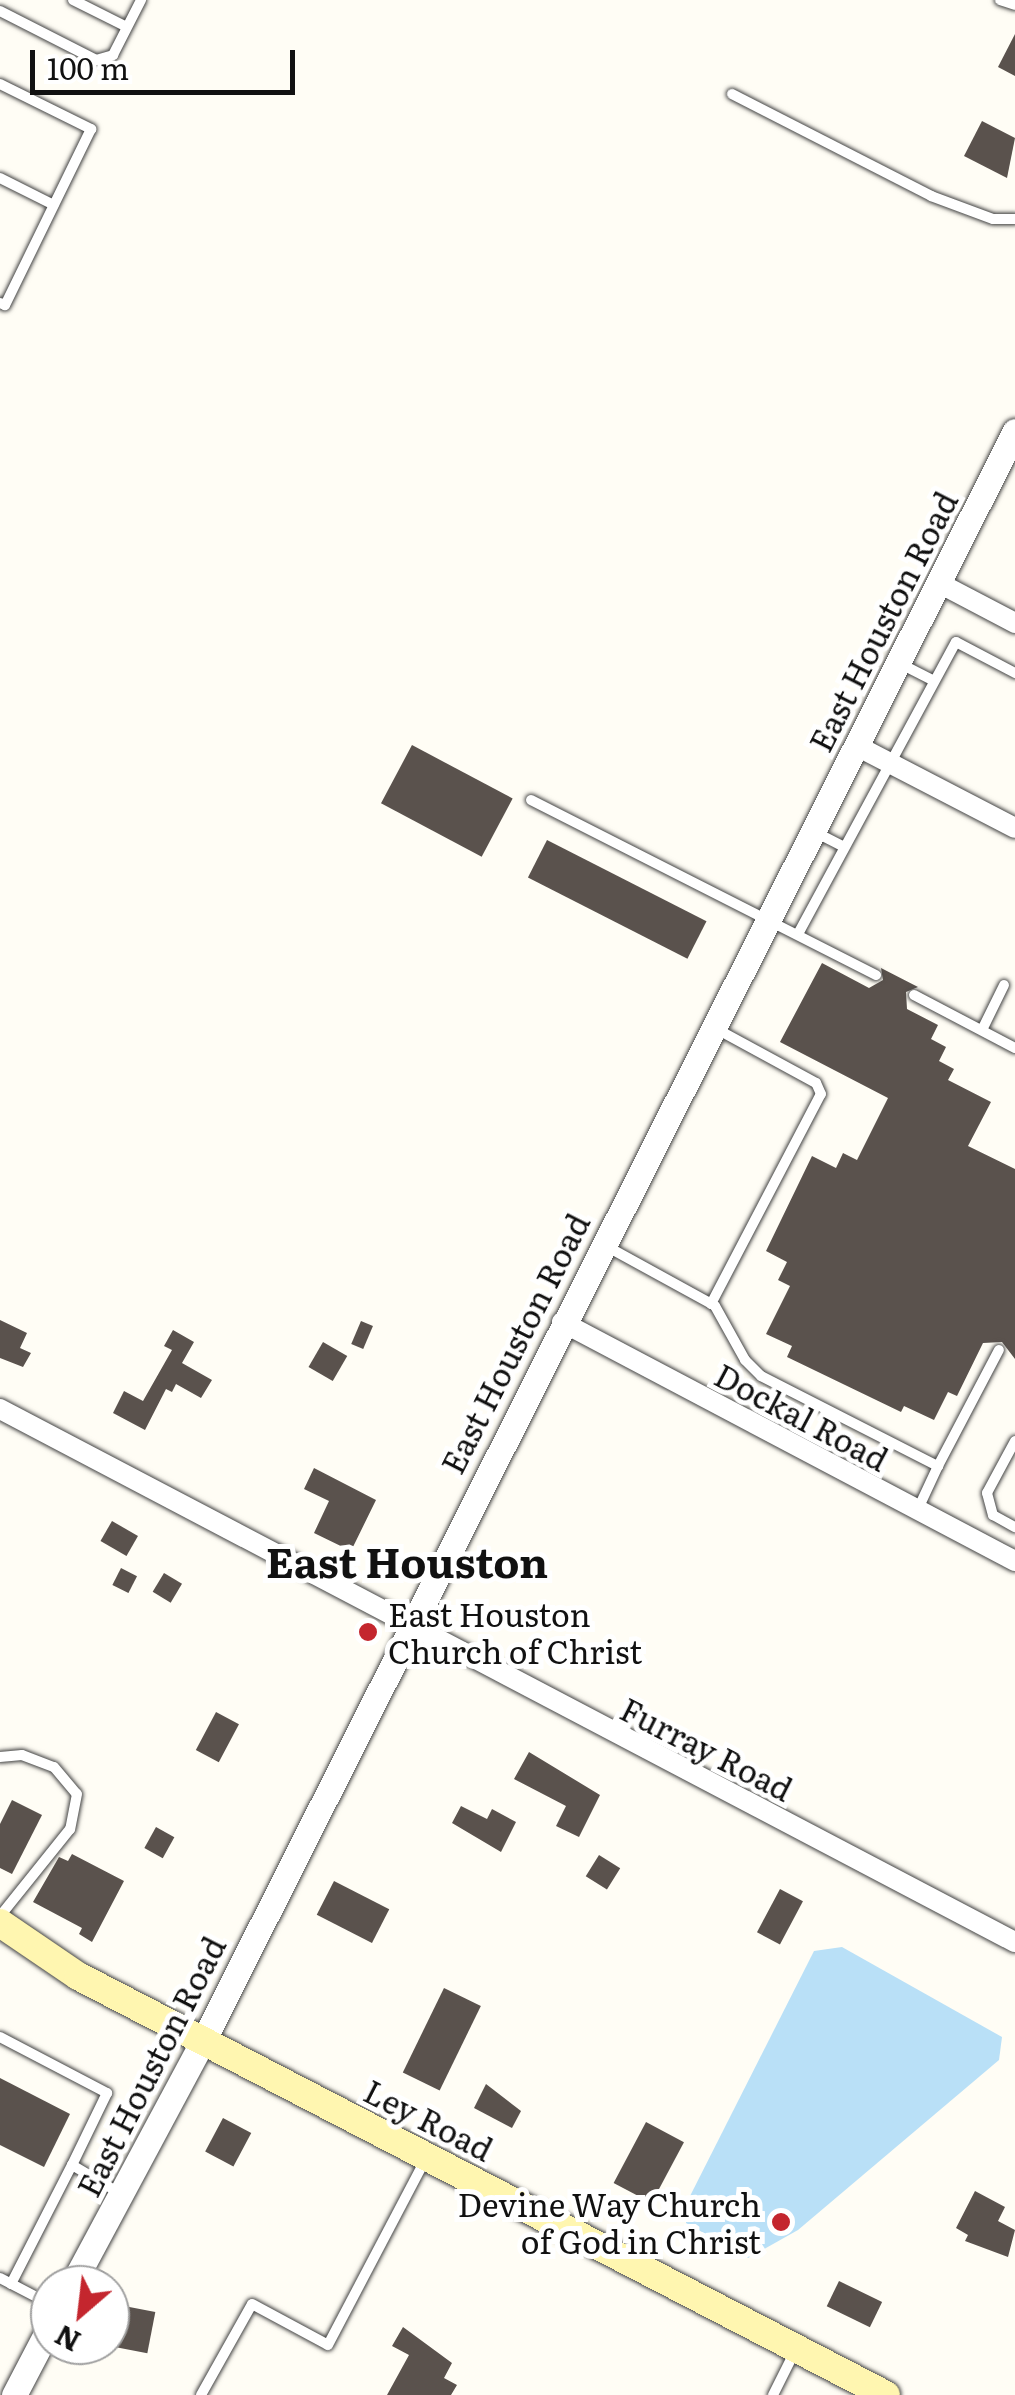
<!DOCTYPE html>
<html>
<head>
<meta charset="utf-8">
<style>
	body { margin:0 }
	#map { position:relative; width:1015px; height:2395px; overflow:hidden; background:#fffdf5; font-family:Literata,serif }
	div>[style] { position:absolute }
	.water>* { inset:0; background:#b9e0f7 }
	.building>* { inset:0; background:#5a524d; transform-origin:0 0 }
	.roads { filter:drop-shadow(0 0 2px #444) drop-shadow(0 0 2px #444) }
	.service>* { height:10px; margin:-5px; padding:0 5px; transform-origin:5px; border-radius:5px; background:#fff }
	.minor>* { height:20px; margin:-10px; padding:0 10px; transform-origin:10px; border-radius:10px; background:#fff }
	.tertiary>* { height:25px; margin:-12.5px; padding:0 12.5px; transform-origin:12.5px; border-radius:12.5px; background:#fff }
	.secondary>* { height:28px; margin:-14px; padding:0 14px; transform-origin:14px; border-radius:14px; background:#fff6b0 }
	.dots>* { width:28px; height:28px; translate:-50% -50%; box-sizing:border-box; border:5px solid #fff; border-radius:50% }
	span { translate:-50% -50%; white-space:nowrap; text-align:center; line-height:1.15; -webkit-text-stroke:10px #fff; paint-order:stroke }
	.street-label { font-size:32px; color:#111 }
	.poi-label { font-size:32px; color:#111 }
	.left { translate:0 -50%; text-align:left }
	.right { translate:-100% -50%; text-align:right }
	.district-label { font-size:42px; color:#111; font-weight:700 }
	.north { position:absolute; left:30px; top:2265px; width:100px; height:100px; box-sizing:border-box; background:#fff; border:2px solid #a0a0a0; border-radius:50%; rotate:208deg; font-size:28px; font-weight:700; line-height:40px; text-align:center; color:#111 }
	.north::after { content:''; display:block; margin:auto; width:35px; height:45px; background:#c4262e; clip-path:polygon(50% 0,100% 100%,50% 72%,0 100%) }
	.scale { position:absolute; left:30px; top:50px; width:265px; height:45px; box-sizing:border-box; border:5px solid #111; border-top:0; padding-left:12px; font-size:30px; line-height:35px; white-space:nowrap; color:#111; -webkit-text-stroke:8px #fff; paint-order:stroke }
</style>
</head>
<body>
<div id="map">
	<div class="water">
		<div style="clip-path:polygon(842px 1947px,1002px 2037px,999px 2060px,798px 2230px,748px 2258px,686px 2223px,686px 2204px,814px 1951px)"></div>
	</div>
	<div class="building">
		<div style="clip-path:polygon(1015px 34px,1015px 76px,998px 67px)"></div>
		<div style="clip-path:polygon(982px 121px,1015px 138px,1007px 178px,964px 156px)"></div>
		<div style="left:412px;top:745px;width:114px;height:66px;rotate:28deg"></div>
		<div style="left:547px;top:840px;width:179px;height:42px;rotate:27deg"></div>
		<div style="clip-path:polygon(822px 963px,869px 988px,883px 980px,881px 968px,918px 987px,906px 992px,907px 1009px,938px 1025px,931px 1039px,946px 1047px,939px 1061px,954px 1069px,948px 1080px,991px 1102px,968px 1146px,1015px 1169px,1015px 1359px,1002px 1342px,983px 1343px,957px 1396px,948px 1392px,934px 1420px,904px 1406px,901px 1412px,787px 1357px,792px 1346px,766px 1334px,790px 1286px,778px 1280px,787px 1262px,766px 1251px,812px 1156px,836px 1168px,843px 1153px,857px 1160px,888px 1098px,780px 1042px)"></div>
		<div style="clip-path:polygon(0 1320px,27px 1333px,20px 1348px,31px 1353px,23px 1367px,0 1358px)"></div>
		<div style="left:361px;top:1321px;width:13px;height:25px;rotate:23deg"></div>
		<div style="clip-path:polygon(173px 1330px,194px 1342px,182px 1363px,212px 1380px,201px 1398px,176px 1384px,172px 1392px,166px 1389px,145px 1430px,113px 1413px,124px 1391px,143px 1401px,172px 1350px,164px 1346px)"></div>
		<div style="left:323px;top:1342px;width:28px;height:29px;rotate:30deg"></div>
		<div style="clip-path:polygon(314px 1468px,376px 1500px,351px 1551px,314px 1533px,329px 1501px,304px 1489px)"></div>
		<div style="left:112px;top:1521px;width:30px;height:23px;rotate:30deg"></div>
		<div style="left:121px;top:1568px;width:18px;height:19px;rotate:27deg"></div>
		<div style="left:164px;top:1573px;width:21px;height:22px;rotate:31deg"></div>
		<div style="left:216px;top:1712px;width:26px;height:43px;rotate:28deg"></div>
		<div style="clip-path:polygon(529px 1752px,600px 1795px,579px 1837px,556px 1826px,566px 1806px,514px 1779px)"></div>
		<div style="clip-path:polygon(12px 1800px,42px 1815px,12px 1874px,0 1868px,0 1824px)"></div>
		<div style="clip-path:polygon(461px 1806px,487px 1819px,492px 1809px,516px 1822px,501px 1852px,452px 1823px)"></div>
		<div style="left:156px;top:1827px;width:21px;height:24px;rotate:29deg"></div>
		<div style="clip-path:polygon(72px 1854px,124px 1881px,92px 1942px,79px 1934px,82px 1928px,33px 1902px,59px 1857px,68px 1861px)"></div>
		<div style="left:599px;top:1855px;width:25px;height:25px;rotate:32deg"></div>
		<div style="left:334px;top:1881px;width:62px;height:38px;rotate:27deg"></div>
		<div style="left:780px;top:1889px;width:26px;height:49px;rotate:28deg"></div>
		<div style="left:444px;top:1988px;width:41px;height:94px;rotate:26deg"></div>
		<div style="clip-path:polygon(0 2078px,70px 2114px,44px 2167px,0 2145px)"></div>
		<div style="clip-path:polygon(486px 2084px,521px 2111px,512px 2128px,474px 2108px)"></div>
		<div style="left:223px;top:2118px;width:32px;height:38px;rotate:28deg"></div>
		<div style="left:646px;top:2122px;width:43px;height:69px;rotate:28deg"></div>
		<div style="clip-path:polygon(975px 2191px,1005px 2207px,998px 2221px,1015px 2230px,1008px 2257px,965px 2241px,968px 2235px,956px 2228px)"></div>
		<div style="left:839px;top:2281px;width:48px;height:28px;rotate:26deg"></div>
		<div style="left:119px;top:2305px;width:37px;height:42px;rotate:11deg"></div>
		<div style="clip-path:polygon(403px 2327px,452px 2363px,444px 2378px,457px 2385px,451px 2395px,387px 2395px,409px 2355px,392px 2346px)"></div>
	</div>
	<div class="roads">
		<div class="service">
			<div style="left:73px;top:0;width:60px;rotate:26.6deg"></div>
			<div style="left:1000px;top:0;width:16px;rotate:18deg"></div>
			<div style="left:0;top:11px;width:108px;rotate:27deg"></div>
			<div style="left:96px;top:60px;width:18px;rotate:-16deg"></div>
			<div style="left:113px;top:55px;width:62px;rotate:-63deg"></div>
			<div style="left:0;top:84px;width:102px;rotate:26.3deg"></div>
			<div style="left:91px;top:129px;width:196px;rotate:116deg"></div>
			<div style="left:5px;top:305px;width:5px;rotate:-158deg"></div>
			<div style="left:732px;top:94px;width:224px;rotate:27.1deg"></div>
			<div style="left:931px;top:196px;width:66px;rotate:20.4deg"></div>
			<div style="left:993px;top:219px;width:22px"></div>
			<div style="left:0;top:178px;width:60px;rotate:26.6deg"></div>
			<div style="left:899px;top:663px;width:39px;rotate:27deg"></div>
			<div style="left:531px;top:800px;width:387px;rotate:26.9deg"></div>
			<div style="left:813px;top:831px;width:34px;rotate:27deg"></div>
			<div style="left:798px;top:934px;width:332px;rotate:-61.6deg"></div>
			<div style="left:956px;top:642px;width:67px;rotate:27.7deg"></div>
			<div style="left:914px;top:995px;width:114px;rotate:27.7deg"></div>
			<div style="left:982px;top:1030px;width:50px;rotate:-63.9deg"></div>
			<div style="left:606px;top:1246px;width:124px;rotate:28.8deg"></div>
			<div style="left:715px;top:1306px;width:62px;rotate:60.9deg"></div>
			<div style="left:745px;top:1360px;width:23px;rotate:45deg"></div>
			<div style="left:761px;top:1376px;width:199px;rotate:27deg"></div>
			<div style="left:938px;top:1466px;width:50px;rotate:115deg"></div>
			<div style="left:711px;top:1304px;width:237px;rotate:-62.4deg"></div>
			<div style="left:821px;top:1094px;width:12px;rotate:-114deg"></div>
			<div style="left:816px;top:1083px;width:117px;rotate:-151.5deg"></div>
			<div style="left:1015px;top:1441px;width:59px;rotate:118.3deg"></div>
			<div style="left:987px;top:1493px;width:23px;rotate:75deg"></div>
			<div style="left:993px;top:1515px;width:25px;rotate:29deg"></div>
			<div style="left:938px;top:1466px;width:131px;rotate:-62.3deg"></div>
			<div style="left:0;top:1757px;width:22px;rotate:-5deg"></div>
			<div style="left:22px;top:1755px;width:34px;rotate:21deg"></div>
			<div style="left:54px;top:1767px;width:35px;rotate:50deg"></div>
			<div style="left:77px;top:1794px;width:36px;rotate:101deg"></div>
			<div style="left:70px;top:1829px;width:112px;rotate:128.8deg"></div>
			<div style="left:0;top:2037px;width:121px;rotate:27.6deg"></div>
			<div style="left:107px;top:2093px;width:80px;rotate:115.9deg"></div>
			<div style="left:72px;top:2165px;width:57px;rotate:30.6deg"></div>
			<div style="left:0;top:2278px;width:56px;rotate:27.5deg"></div>
			<div style="left:11px;top:2284px;width:134px;rotate:-62.9deg"></div>
			<div style="left:201px;top:2395px;width:104px;rotate:-60.7deg"></div>
			<div style="left:252px;top:2304px;width:86px;rotate:28.3deg"></div>
			<div style="left:328px;top:2345px;width:211px;rotate:-62.3deg"></div>
			<div style="left:773px;top:2395px;width:49px;rotate:-63.4deg"></div>
		</div>
		<div class="minor">
			<div style="left:937px;top:582px;width:88px;rotate:27.7deg"></div>
			<div style="left:855px;top:745px;width:180px;rotate:27.4deg"></div>
			<div style="left:562px;top:1322px;width:512px;rotate:27.82deg"></div>
			<div style="left:0;top:1409px;width:1146px;rotate:27.71deg"></div>
		</div>
		<div class="tertiary">
			<div style="left:72px;top:2285px;width:277px;rotate:-61.8deg"></div>
			<div style="left:203px;top:2041px;width:1803px;rotate:-63.24deg"></div>
			<div style="left:14px;top:2395px;width:78px;rotate:-62.4deg"></div>
		</div>
		<div class="secondary">
			<div style="left:0;top:1923px;width:94px;rotate:34.2deg"></div>
			<div style="left:78px;top:1976px;width:910px;rotate:27.41deg"></div>
		</div>
	</div>
	<div class="dots">
		<div style="left:368px;top:1632px;background:#c4262e"></div>
		<div style="left:781px;top:2222px;background:#c4262e"></div>
	</div>
	<div class="street-label">
		<span style="left:882px;top:621px;rotate:-63deg">East Houston Road</span>
		<span style="left:514px;top:1343px;rotate:-63deg">East Houston Road</span>
		<span style="left:802px;top:1416px;rotate:28deg">Dockal Road</span>
		<span style="left:707px;top:1748px;rotate:27deg">Furray Road</span>
		<span style="left:150px;top:2066px;rotate:-63deg">East Houston Road</span>
		<span style="left:429px;top:2119px;rotate:27deg">Ley Road</span>
	</div>
	<div class="poi-label">
		<span class="left" style="left:388px;top:1632px">East Houston<br>Church of Christ</span>
		<span class="right" style="left:761px;top:2222px">Devine Way Church<br>of God in Christ</span>
	</div>
	<div class="district-label">
		<span style="left:407px;top:1560px">East Houston</span>
	</div>
	<div class="north">N</div>
	<div class="scale">100 m</div>
</div>
</body>
</html>
